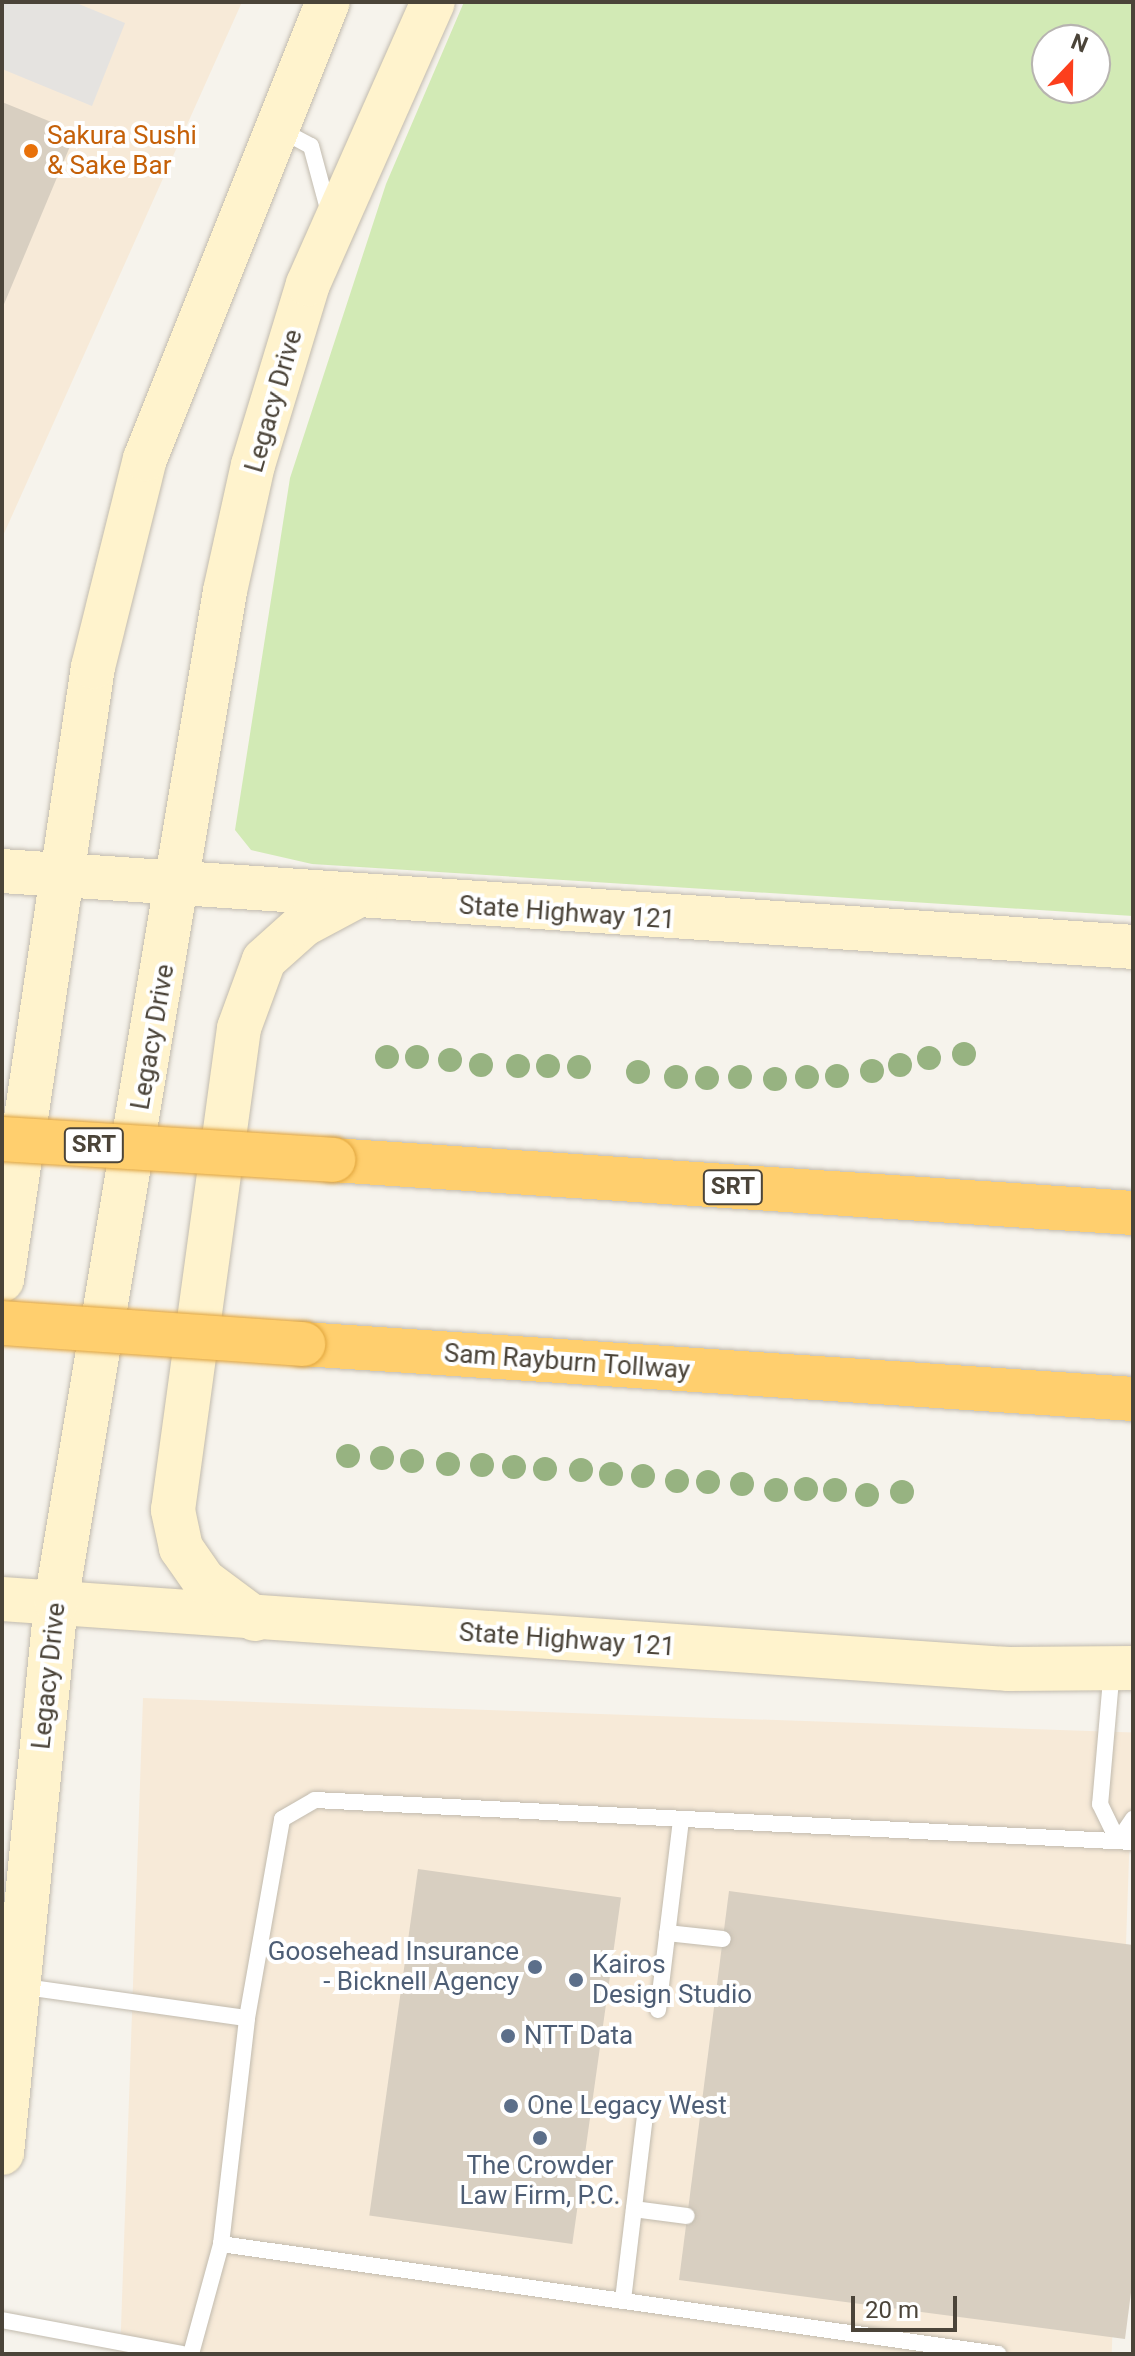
<!DOCTYPE html>
<html>
<head>
<meta charset="utf-8">
<style>
	body { margin:0 }
	#map { position:relative; width:1135px; height:2356px; overflow:hidden; background:#f6f3ec; font-family:Roboto,sans-serif }
	div>[style] { position:absolute }
	.commercial>* { inset:0; background:#f7ead8; transform-origin:0 0 }
	.green>* { inset:0; background:#d2eab5 }
	.parking>* { inset:0; background:#e5e3e0 }
	.building>* { inset:0; background:#d8cfc1; transform-origin:0 0 }
	.roads { filter:drop-shadow(0 0 2px #c2bbae) drop-shadow(0 0 2px #c2bbae) }
	.service>* { height:16px; margin:-8px; padding:0 8px; transform-origin:8px; border-radius:8px; background:#fff }
	.secondary>* { height:44px; margin:-22px; padding:0 22px; transform-origin:22px; border-radius:22px; background:#fff3cd }
	.motorway>* { height:44px; margin:-22px; padding:0 22px; transform-origin:22px; border-radius:22px; background:#ffcf6e }
	.bridges { filter:drop-shadow(0 0 2px #e0a43c) drop-shadow(0 0 2px #e0a43c) }
	.motorway-bridge>* { height:44px; margin:-22px; padding:0 22px; transform-origin:22px; border-radius:22px; background:#ffcf6e }
	.trees>* { width:24px; height:24px; margin:-12px; border-radius:50%; background:#97b381 }
	.dots>* { width:22px; height:22px; translate:-50% -50%; box-sizing:border-box; border:4px solid #fff; border-radius:50% }
	span { translate:-50% -50%; white-space:nowrap; text-align:center; line-height:1.15; -webkit-text-stroke:8px #fff; paint-order:stroke }
	.shield-label span { padding:2px 6px; background:#fff; border:2px solid; border-radius:6px; -webkit-text-stroke-width:0 }
	.shield-label { font-size:24px; color:#4b4439; font-weight:700 }
	.food-label { font-size:26px; color:#c56008 }
	.left { translate:0 -50%; text-align:left }
	.street-label { font-size:26px; color:#4b4439 }
	.service-label { font-size:26px; color:#4e5e75 }
	.right { translate:-100% -50%; text-align:right }
	.frame { position:absolute; inset:0; border:4px solid #4b4439; pointer-events:none }
	.north { position:absolute; left:1031px; top:24px; width:80px; height:80px; box-sizing:border-box; background:#fff; border:2px solid #b7b4b0; border-radius:50%; rotate:22deg; font-size:22px; font-weight:700; line-height:32px; text-align:center; color:#4b4439 }
	.north::after { content:''; display:block; margin:auto; width:28px; height:36px; background:#fc3f1d; clip-path:polygon(50% 0,100% 100%,50% 72%,0 100%) }
	.scale { position:absolute; left:851px; top:2296px; width:106px; height:36px; box-sizing:border-box; border:4px solid #4b4439; border-top:0; padding-left:10px; font-size:24px; line-height:28px; white-space:nowrap; color:#4b4439; -webkit-text-stroke:6px #fff; paint-order:stroke }
</style>
</head>
<body>
<div id="map">
	<div class="commercial">
		<div style="clip-path:polygon(2px 2px,242px 2px,2px 538px)"></div>
		<div style="left:143px;top:1698px;width:991px;height:663px;rotate:2deg"></div>
	</div>
	<div class="green">
		<div style="clip-path:polygon(evenodd,464px 2px,1133px 2px,1133px 916px,312px 864px,251px 850px,235px 830px,290px 478px,386px 184px,464px 2px,1047px 40px,1095px 40px,1095px 88px,1047px 88px,1047px 40px)"></div>
	</div>
	<div class="parking">
		<div style="clip-path:polygon(2px 2px,74px 2px,125px 23px,92px 106px,2px 69px)"></div>
	</div>
	<div class="building">
		<div style="clip-path:polygon(2px 102px,76px 132px,2px 309px)"></div>
		<div style="left:418px;top:1869px;width:205px;height:350px;rotate:8deg"></div>
		<div style="clip-path:polygon(729px 1891px,1133px 1945px,1133px 2277px,1125px 2339px,679px 2280px)"></div>
	</div>
	<div class="roads">
		<div class="service">
			<div style="left:277px;top:128px;width:38px;rotate:28deg"></div>
			<div style="left:311px;top:146px;width:65px;rotate:74.9deg"></div>
			<div style="left:1112px;top:1668px;width:137px;rotate:95deg"></div>
			<div style="left:1100px;top:1804px;width:41px;rotate:64.1deg"></div>
			<div style="left:1118px;top:1841px;width:27px;rotate:-56deg"></div>
			<div style="left:667px;top:1933px;width:56px;rotate:6.1deg"></div>
			<div style="left:18px;top:1986px;width:231px;rotate:8deg"></div>
			<div style="left:658px;top:2010px;width:191px;rotate:-83.1deg"></div>
			<div style="left:634px;top:2209px;width:53px;rotate:7.5deg"></div>
			<div style="left:221px;top:2244px;width:785px;rotate:8.06deg"></div>
			<div style="left:623px;top:2300px;width:185px;rotate:-83.2deg"></div>
			<div style="left:2px;top:2320px;width:183px;rotate:10.7deg"></div>
			<div style="left:191px;top:2354px;width:114px;rotate:-74.7deg"></div>
			<div style="left:221px;top:2244px;width:227px;rotate:-83.4deg"></div>
			<div style="left:247px;top:2018px;width:202px;rotate:-80deg"></div>
			<div style="left:282px;top:1819px;width:38px;rotate:-30deg"></div>
			<div style="left:315px;top:1800px;width:819px;rotate:2.94deg"></div>
		</div>
		<div class="secondary">
			<div style="left:2px;top:871px;width:1134px;rotate:3.84deg"></div>
			<div style="left:2px;top:1280px;width:620px;rotate:-81.56deg"></div>
			<div style="left:93px;top:667px;width:214px;rotate:-76deg"></div>
			<div style="left:145px;top:459px;width:492px;rotate:-68.2deg"></div>
			<div style="left:2px;top:1599px;width:1009px;rotate:3.98deg"></div>
			<div style="left:1009px;top:1669px;width:124px;rotate:-0.5deg"></div>
			<div style="left:255px;top:1619px;width:64px;rotate:-143.3deg"></div>
			<div style="left:204px;top:1581px;width:40px;rotate:-124.9deg"></div>
			<div style="left:181px;top:1548px;width:39px;rotate:-102deg"></div>
			<div style="left:173px;top:1510px;width:486px;rotate:-82.2deg"></div>
			<div style="left:239px;top:1028px;width:72px;rotate:-69.8deg"></div>
			<div style="left:264px;top:960px;width:52px;rotate:-41.9deg"></div>
			<div style="left:303px;top:925px;width:59px;rotate:-28.3deg"></div>
			<div style="left:2px;top:2153px;width:554px;rotate:-84.4deg"></div>
			<div style="left:56px;top:1602px;width:1025px;rotate:-80.51deg"></div>
			<div style="left:225px;top:591px;width:129px;rotate:-77.5deg"></div>
			<div style="left:253px;top:465px;width:189px;rotate:-73.1deg"></div>
			<div style="left:308px;top:284px;width:308px;rotate:-66.1deg"></div>
		</div>
		<div class="motorway">
			<div style="left:333px;top:1160px;width:802px;rotate:3.79deg"></div>
			<div style="left:303px;top:1344px;width:832px;rotate:3.79deg"></div>
		</div>
	</div>
	<div class="bridges">
		<div class="motorway-bridge">
			<div style="left:2px;top:1139px;width:332px;rotate:3.6deg"></div>
			<div style="left:2px;top:1323px;width:302px;rotate:4deg"></div>
		</div>
	</div>
	<div class="trees">
		<div style="left:964px;top:1054px"></div>
		<div style="left:387px;top:1057px"></div>
		<div style="left:417px;top:1057px"></div>
		<div style="left:929px;top:1058px"></div>
		<div style="left:450px;top:1060px"></div>
		<div style="left:481px;top:1065px"></div>
		<div style="left:900px;top:1065px"></div>
		<div style="left:518px;top:1066px"></div>
		<div style="left:548px;top:1066px"></div>
		<div style="left:579px;top:1067px"></div>
		<div style="left:872px;top:1071px"></div>
		<div style="left:638px;top:1072px"></div>
		<div style="left:837px;top:1076px"></div>
		<div style="left:676px;top:1077px"></div>
		<div style="left:740px;top:1077px"></div>
		<div style="left:807px;top:1077px"></div>
		<div style="left:707px;top:1078px"></div>
		<div style="left:775px;top:1079px"></div>
		<div style="left:348px;top:1456px"></div>
		<div style="left:382px;top:1458px"></div>
		<div style="left:412px;top:1461px"></div>
		<div style="left:448px;top:1464px"></div>
		<div style="left:482px;top:1465px"></div>
		<div style="left:514px;top:1467px"></div>
		<div style="left:545px;top:1469px"></div>
		<div style="left:581px;top:1470px"></div>
		<div style="left:611px;top:1474px"></div>
		<div style="left:643px;top:1476px"></div>
		<div style="left:677px;top:1481px"></div>
		<div style="left:708px;top:1482px"></div>
		<div style="left:742px;top:1484px"></div>
		<div style="left:806px;top:1489px"></div>
		<div style="left:776px;top:1490px"></div>
		<div style="left:835px;top:1490px"></div>
		<div style="left:902px;top:1492px"></div>
		<div style="left:867px;top:1495px"></div>
	</div>
	<div class="dots">
		<div style="left:31px;top:151px;background:#e8710a"></div>
		<div style="left:535px;top:1967px;background:#5c6f8a"></div>
		<div style="left:576px;top:1980px;background:#5c6f8a"></div>
		<div style="left:508px;top:2036px;background:#5c6f8a"></div>
		<div style="left:511px;top:2106px;background:#5c6f8a"></div>
		<div style="left:540px;top:2138px;background:#5c6f8a"></div>
	</div>
	<div class="shield-label">
		<span style="left:94px;top:1145px">SRT</span>
		<span style="left:733px;top:1187px">SRT</span>
	</div>
	<div class="food-label">
		<span class="left" style="left:47px;top:151px">Sakura Sushi<br>&amp; Sake Bar</span>
	</div>
	<div class="street-label">
		<span style="left:274px;top:401px;rotate:-74deg">Legacy Drive</span>
		<span style="left:567px;top:913px;rotate:4deg">State Highway 121</span>
		<span style="left:153px;top:1037px;rotate:-80deg">Legacy Drive</span>
		<span style="left:567px;top:1362px;rotate:4deg">Sam Rayburn Tollway</span>
		<span style="left:567px;top:1640px;rotate:4deg">State Highway 121</span>
		<span style="left:49px;top:1676px;rotate:-84deg">Legacy Drive</span>
	</div>
	<div class="service-label">
		<span class="right" style="left:519px;top:1967px">Goosehead Insurance<br>- Bicknell Agency</span>
		<span class="left" style="left:592px;top:1980px">Kairos<br>Design Studio</span>
		<span class="left" style="left:524px;top:2036px">NTT Data</span>
		<span class="left" style="left:527px;top:2106px">One Legacy West</span>
		<span style="left:540px;top:2181px">The Crowder<br>Law Firm, P.C.</span>
	</div>
	<div class="frame"></div>
	<div class="north">N</div>
	<div class="scale">20 m</div>
</div>
</body>
</html>
